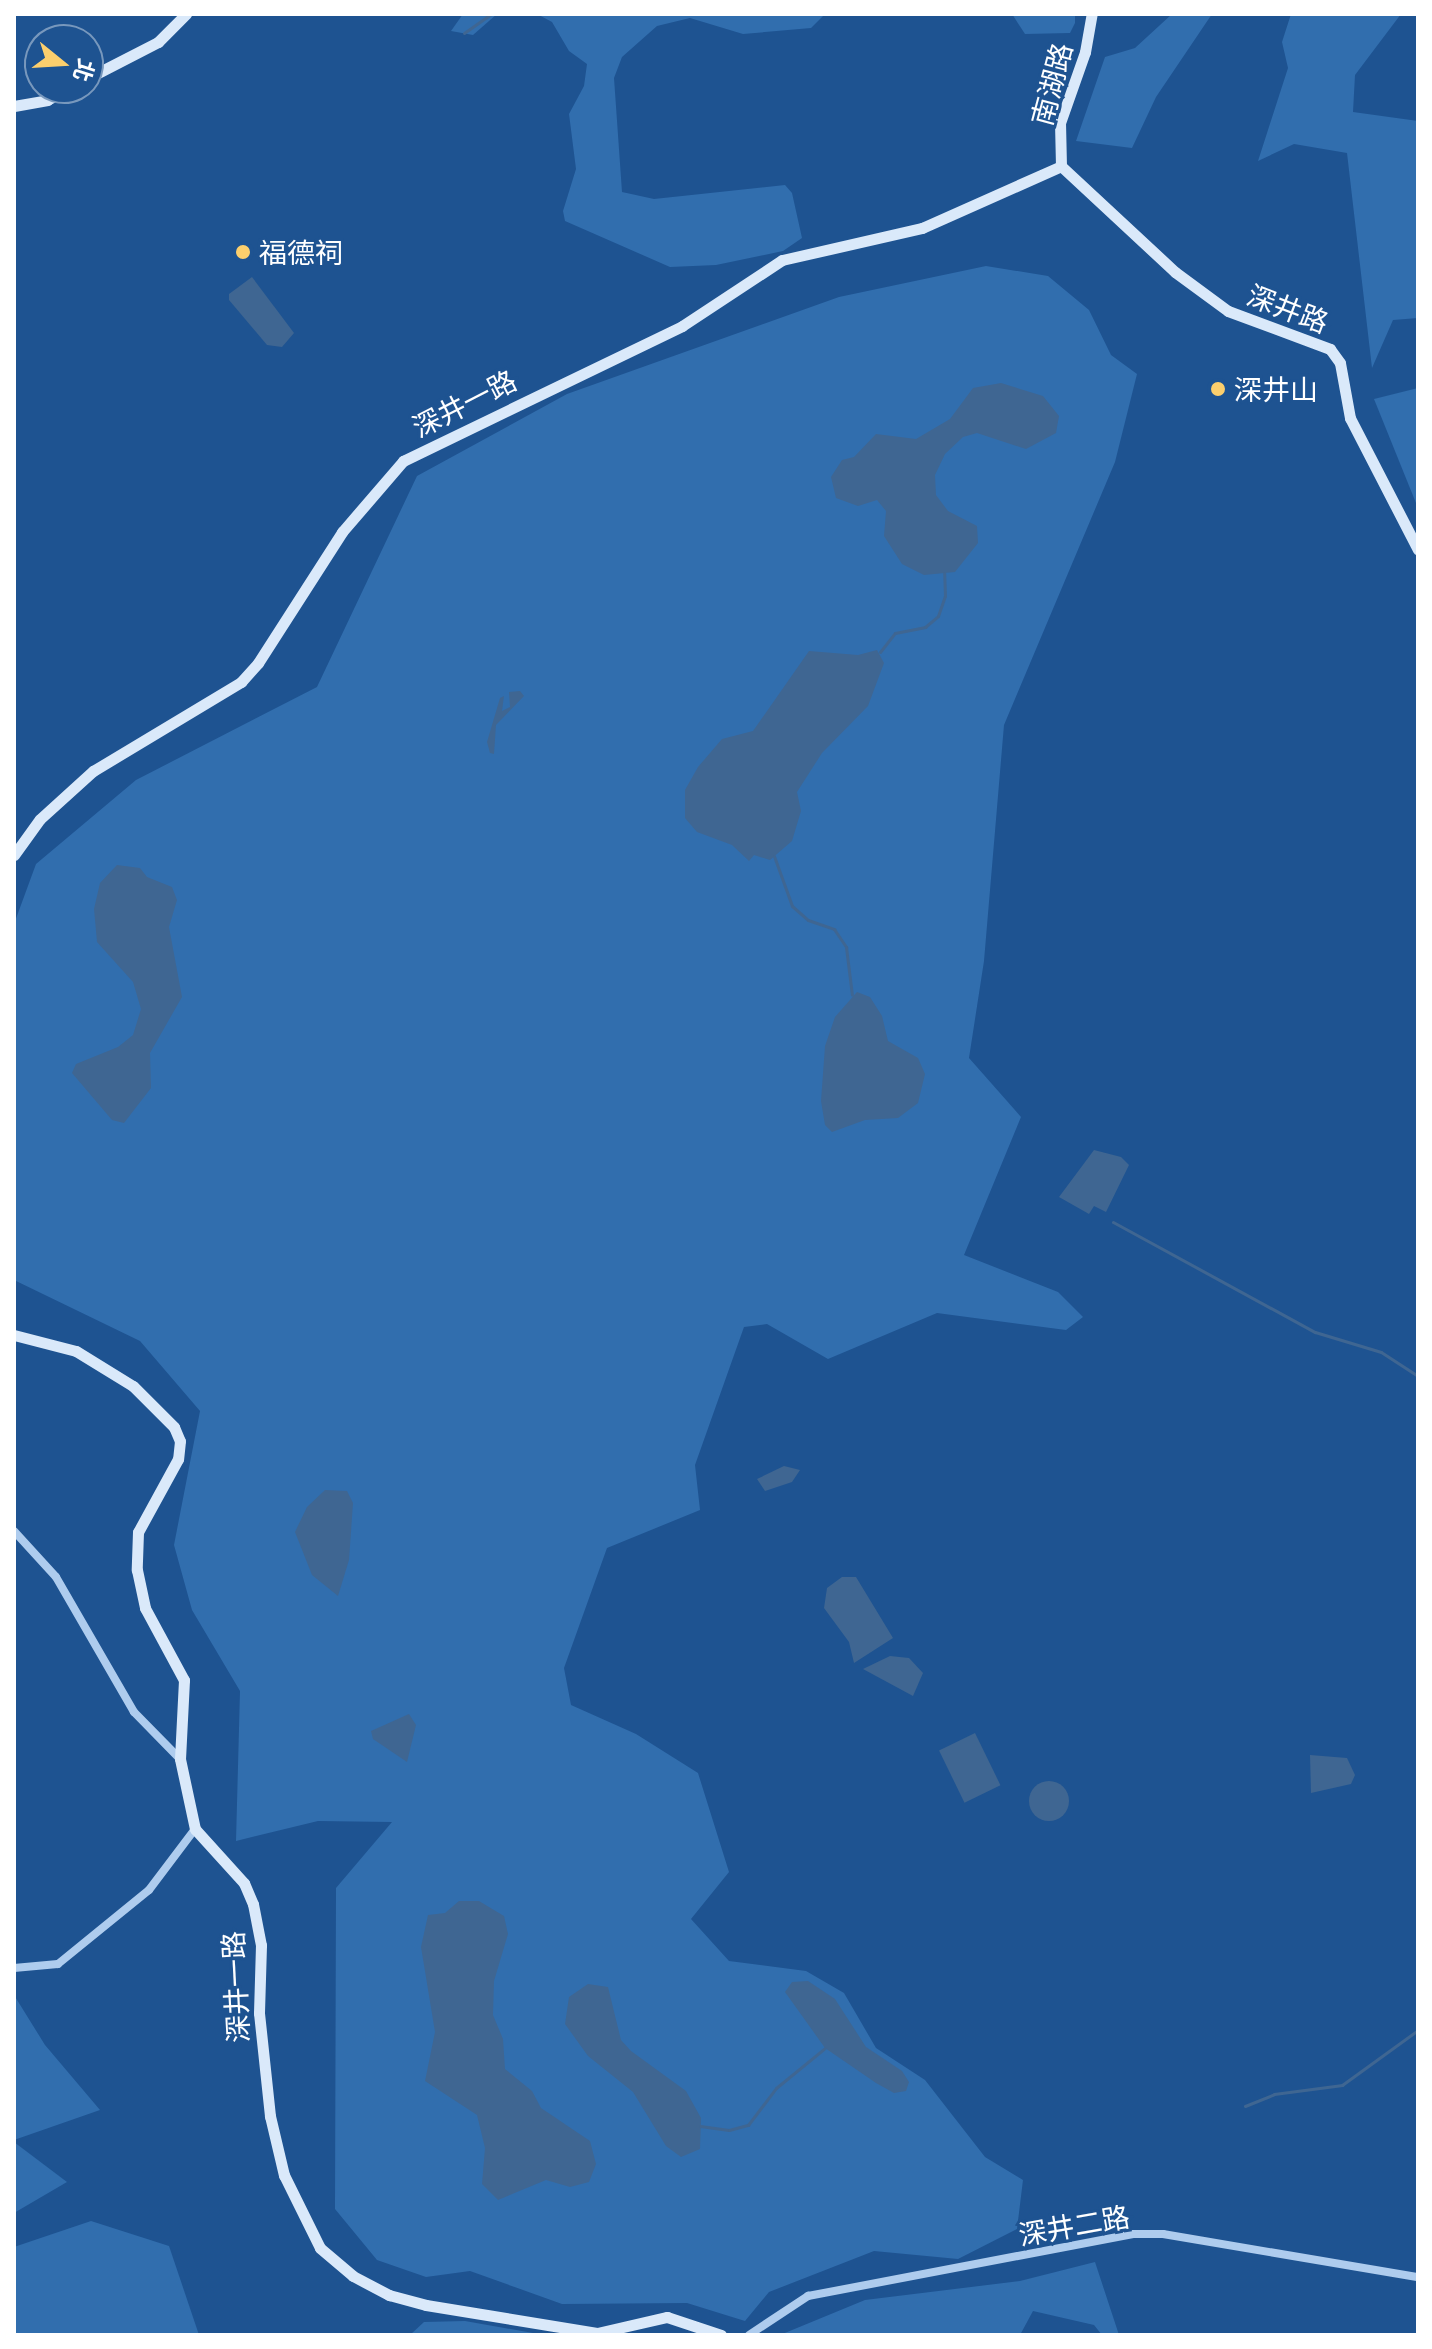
<!DOCTYPE html>
<html>
<head>
<meta charset="utf-8">
<style>
	body { margin:0 }
	#map { position:relative; width:1432px; height:2349px; overflow:hidden; background:#1e5391; font-family:"Noto Sans","Noto Sans TC",sans-serif }
	div>[style] { position:absolute }
	.green>* { inset:0; background:#316eae }
	.water>* { inset:0; background:#3f6692; transform-origin:0 0 }
	.round { border-radius:50% }
	.stream>* { height:3px; margin:-1.5px; padding:0 1.5px; transform-origin:1.5px; border-radius:1.5px; background:#3f6692 }
	.street>* { height:8px; margin:-4px; padding:0 4px; transform-origin:4px; border-radius:4px; background:#aeccee }
	.secondary>* { height:11px; margin:-5.5px; padding:0 5.5px; transform-origin:5.5px; border-radius:5.5px; background:#dae9fa }
	.dots>* { width:22px; height:22px; translate:-50% -50%; box-sizing:border-box; border:4px solid #1e5391; border-radius:50% }
	span { translate:-50% -50%; white-space:nowrap; text-align:center; line-height:1.15; -webkit-text-stroke:6px #1e5391; paint-order:stroke }
	.street-label { font-size:28px; color:#fff }
	.poi-label { font-size:28px; color:#fff }
	.left { translate:0 -50%; text-align:left }
	.frame { position:absolute; inset:0; border:16px solid #fff; pointer-events:none }
	.north { position:absolute; left:24px; top:24px; width:80px; height:80px; box-sizing:border-box; background:#1e5391; border:2px solid #7898bd; border-radius:50%; rotate:108deg; font-size:22px; font-weight:700; line-height:32px; text-align:center; color:#fff }
	.north::after { content:''; display:block; margin:auto; width:28px; height:36px; background:#fccf6d; clip-path:polygon(50% 0,100% 100%,50% 72%,0 100%) }
</style>
</head>
<body>
<div id="map">
	<div class="green">
		<div style="clip-path:polygon(463px 14px,497px 14px,473px 35px,451px 31px)"></div>
		<div style="clip-path:polygon(537px 14px,825px 14px,811px 28px,743px 34px,690px 18px,657px 26px,622px 57px,614px 78px,622px 192px,654px 199px,785px 185px,792px 193px,802px 238px,783px 251px,716px 265px,670px 267px,565px 221px,563px 211px,576px 169px,569px 114px,584px 86px,587px 64px,569px 51px,552px 22px)"></div>
		<div style="clip-path:polygon(1012px 14px,1075px 14px,1075px 23px,1070px 33px,1025px 34px)"></div>
		<div style="clip-path:polygon(1172px 14px,1212px 14px,1156px 97px,1132px 148px,1076px 141px,1105px 57px,1135px 48px)"></div>
		<div style="clip-path:polygon(1291px 14px,1401px 14px,1355px 75px,1353px 112px,1418px 121px,1418px 318px,1393px 320px,1372px 368px,1347px 153px,1294px 144px,1258px 161px,1288px 68px,1282px 42px)"></div>
		<div style="clip-path:polygon(986px 266px,1048px 276px,1089px 310px,1111px 355px,1137px 374px,1115px 462px,1004px 725px,984px 961px,969px 1058px,1021px 1117px,964px 1255px,1058px 1292px,1083px 1317px,1066px 1330px,937px 1313px,828px 1359px,767px 1324px,744px 1327px,695px 1465px,700px 1510px,607px 1548px,564px 1668px,571px 1705px,636px 1734px,698px 1773px,729px 1872px,691px 1919px,729px 1961px,806px 1971px,844px 1993px,876px 2048px,925px 2080px,985px 2157px,1023px 2180px,1017px 2229px,958px 2259px,874px 2251px,769px 2292px,745px 2321px,687px 2303px,562px 2304px,470px 2271px,426px 2277px,377px 2260px,335px 2209px,336px 1888px,392px 1822px,318px 1821px,236px 1841px,240px 1691px,192px 1610px,174px 1545px,200px 1411px,140px 1341px,14px 1280px,14px 924px,36px 864px,136px 780px,317px 687px,417px 476px,567px 394px,839px 297px)"></div>
		<div style="clip-path:polygon(1418px 388px,1418px 508px,1374px 399px)"></div>
		<div style="clip-path:polygon(14px 1995px,45px 2045px,100px 2110px,14px 2140px)"></div>
		<div style="clip-path:polygon(14px 2142px,67px 2182px,14px 2213px)"></div>
		<div style="clip-path:polygon(91px 2221px,169px 2246px,199px 2335px,14px 2335px,14px 2247px)"></div>
		<div style="clip-path:polygon(1095px 2262px,1119px 2335px,1102px 2335px,1094px 2325px,1033px 2311px,1020px 2335px,780px 2335px,865px 2300px,1020px 2281px)"></div>
		<div style="clip-path:polygon(465px 2321px,544px 2335px,410px 2335px,424px 2322px)"></div>
	</div>
	<div class="water">
		<div style="clip-path:polygon(252px 277px,294px 333px,282px 347px,267px 345px,229px 300px,229px 294px)"></div>
		<div style="clip-path:polygon(1001px 383px,1043px 396px,1059px 416px,1056px 433px,1026px 449px,977px 433px,963px 437px,945px 454px,935px 475px,936px 495px,948px 511px,977px 526px,978px 543px,955px 572px,924px 575px,902px 564px,884px 536px,886px 511px,877px 500px,858px 506px,836px 498px,831px 477px,842px 460px,854px 457px,876px 434px,916px 439px,950px 419px,973px 388px)"></div>
		<div style="clip-path:polygon(877px 650px,884px 663px,868px 706px,822px 753px,797px 792px,801px 811px,792px 841px,770px 860px,754px 855px,749px 861px,732px 845px,697px 832px,685px 818px,685px 790px,698px 767px,722px 739px,753px 731px,809px 651px,858px 655px)"></div>
		<div style="clip-path:polygon(520px 691px,524px 696px,496px 725px,494px 754px,490px 753px,487px 742px,500px 698px,504px 696px,502px 711px,510px 707px,509px 692px)"></div>
		<div style="clip-path:polygon(117px 865px,140px 868px,147px 877px,172px 887px,177px 900px,169px 927px,182px 997px,150px 1053px,151px 1088px,124px 1123px,112px 1120px,72px 1073px,76px 1064px,118px 1047px,133px 1035px,141px 1009px,133px 982px,97px 942px,94px 909px,100px 883px)"></div>
		<div style="clip-path:polygon(857px 992px,870px 997px,882px 1016px,888px 1041px,918px 1058px,925px 1074px,918px 1103px,898px 1118px,865px 1120px,832px 1132px,825px 1125px,821px 1101px,825px 1046px,835px 1017px)"></div>
		<div style="clip-path:polygon(1094px 1150px,1121px 1157px,1129px 1165px,1106px 1212px,1094px 1206px,1089px 1214px,1059px 1197px)"></div>
		<div style="clip-path:polygon(784px 1466px,800px 1470px,792px 1482px,765px 1491px,757px 1479px)"></div>
		<div style="clip-path:polygon(325px 1490px,347px 1491px,353px 1503px,349px 1560px,338px 1596px,312px 1575px,295px 1532px,307px 1507px)"></div>
		<div style="clip-path:polygon(842px 1577px,856px 1577px,893px 1638px,854px 1663px,849px 1642px,824px 1608px,827px 1588px)"></div>
		<div style="clip-path:polygon(890px 1656px,909px 1658px,923px 1673px,913px 1696px,863px 1669px)"></div>
		<div style="clip-path:polygon(409px 1714px,416px 1725px,407px 1762px,373px 1739px,371px 1731px)"></div>
		<div style="left:975px;top:1733px;width:58px;height:40px;rotate:64deg"></div>
		<div style="clip-path:polygon(1310px 1755px,1347px 1758px,1355px 1775px,1351px 1784px,1311px 1793px)"></div>
		<div class="round" style="left:1029px;top:1781px;width:40px;height:40px"></div>
		<div style="clip-path:polygon(459px 1901px,479px 1901px,504px 1916px,508px 1934px,494px 1981px,493px 2015px,503px 2039px,505px 2069px,532px 2091px,541px 2108px,590px 2141px,596px 2164px,589px 2182px,570px 2187px,546px 2180px,498px 2200px,482px 2184px,485px 2148px,477px 2115px,425px 2081px,435px 2032px,421px 1947px,428px 1915px,445px 1913px)"></div>
		<div style="clip-path:polygon(808px 1981px,835px 1999px,866px 2047px,902px 2071px,909px 2082px,906px 2091px,894px 2093px,876px 2083px,825px 2048px,785px 1992px,792px 1982px)"></div>
		<div style="clip-path:polygon(588px 1984px,608px 1987px,621px 2040px,631px 2051px,686px 2091px,701px 2118px,700px 2149px,681px 2157px,666px 2146px,633px 2092px,588px 2056px,565px 2024px,569px 1997px)"></div>
	</div>
	<div class="stream">
		<div style="left:464px;top:33px;width:33px;rotate:-35deg"></div>
		<div style="left:880px;top:652px;width:24px;rotate:-52deg"></div>
		<div style="left:895px;top:633px;width:31px;rotate:-11deg"></div>
		<div style="left:925px;top:627px;width:17px;rotate:-40deg"></div>
		<div style="left:938px;top:616px;width:21px;rotate:-71deg"></div>
		<div style="left:945px;top:596px;width:23px;rotate:-92deg"></div>
		<div style="left:774px;top:856px;width:53px;rotate:70.2deg"></div>
		<div style="left:792px;top:906px;width:21px;rotate:41deg"></div>
		<div style="left:808px;top:920px;width:28px;rotate:19deg"></div>
		<div style="left:834px;top:929px;width:22px;rotate:56deg"></div>
		<div style="left:846px;top:947px;width:48px;rotate:82.9deg"></div>
		<div style="left:1113px;top:1222px;width:230px;rotate:28.6deg"></div>
		<div style="left:1315px;top:1332px;width:69px;rotate:16.9deg"></div>
		<div style="left:1381px;top:1352px;width:44px;rotate:33deg"></div>
		<div style="left:1245px;top:2106px;width:31px;rotate:-22deg"></div>
		<div style="left:1274px;top:2094px;width:69px;rotate:-7.5deg"></div>
		<div style="left:1342px;top:2085px;width:94px;rotate:-35.9deg"></div>
		<div style="left:700px;top:2126px;width:29px;rotate:8deg"></div>
		<div style="left:729px;top:2130px;width:20px;rotate:-15deg"></div>
		<div style="left:748px;top:2125px;width:46px;rotate:-52.9deg"></div>
		<div style="left:776px;top:2088px;width:63px;rotate:-39.2deg"></div>
	</div>
	<div class="street">
		<div style="left:14px;top:1531px;width:62px;rotate:47.6deg"></div>
		<div style="left:56px;top:1577px;width:156px;rotate:60deg"></div>
		<div style="left:134px;top:1712px;width:66px;rotate:45.6deg"></div>
		<div style="left:14px;top:1968px;width:44px;rotate:-5.2deg"></div>
		<div style="left:58px;top:1964px;width:117px;rotate:-39.1deg"></div>
		<div style="left:149px;top:1890px;width:76px;rotate:-53deg"></div>
		<div style="left:749px;top:2335px;width:71px;rotate:-33.5deg"></div>
		<div style="left:808px;top:2296px;width:331px;rotate:-10.8deg"></div>
		<div style="left:1133px;top:2234px;width:30px"></div>
		<div style="left:1163px;top:2234px;width:259px;rotate:9.6deg"></div>
	</div>
	<div class="secondary">
		<div style="left:88px;top:78px;width:79px;rotate:-27.2deg"></div>
		<div style="left:158px;top:42px;width:40px;rotate:-45deg"></div>
		<div style="left:14px;top:106px;width:34px;rotate:-10deg"></div>
		<div style="left:47px;top:100px;width:26px;rotate:-28deg"></div>
		<div style="left:1061px;top:166px;width:156px;rotate:42.9deg"></div>
		<div style="left:1175px;top:272px;width:66px;rotate:36.3deg"></div>
		<div style="left:1228px;top:311px;width:109px;rotate:20.4deg"></div>
		<div style="left:1330px;top:349px;width:17px;rotate:54deg"></div>
		<div style="left:1340px;top:363px;width:56px;rotate:79.7deg"></div>
		<div style="left:1350px;top:418px;width:148px;rotate:62.7deg"></div>
		<div style="left:1061px;top:166px;width:43px;rotate:-91.3deg"></div>
		<div style="left:1060px;top:123px;width:75px;rotate:-70.6deg"></div>
		<div style="left:1085px;top:52px;width:39px;rotate:-80deg"></div>
		<div style="left:14px;top:855px;width:44px;rotate:-54.2deg"></div>
		<div style="left:40px;top:819px;width:72px;rotate:-42.2deg"></div>
		<div style="left:93px;top:771px;width:173px;rotate:-31deg"></div>
		<div style="left:241px;top:682px;width:25px;rotate:-48deg"></div>
		<div style="left:258px;top:663px;width:156px;rotate:-57.3deg"></div>
		<div style="left:342px;top:532px;width:94px;rotate:-49.3deg"></div>
		<div style="left:403px;top:461px;width:310px;rotate:-25.8deg"></div>
		<div style="left:682px;top:326px;width:120px;rotate:-33.4deg"></div>
		<div style="left:782px;top:260px;width:144px;rotate:-12.9deg"></div>
		<div style="left:922px;top:228px;width:152px;rotate:-24deg"></div>
		<div style="left:14px;top:1335px;width:64px;rotate:14.5deg"></div>
		<div style="left:76px;top:1351px;width:67px;rotate:31.6deg"></div>
		<div style="left:133px;top:1386px;width:58px;rotate:45deg"></div>
		<div style="left:174px;top:1427px;width:15px;rotate:67deg"></div>
		<div style="left:180px;top:1441px;width:18px;rotate:96deg"></div>
		<div style="left:178px;top:1459px;width:83px;rotate:118.7deg"></div>
		<div style="left:138px;top:1532px;width:38px;rotate:92deg"></div>
		<div style="left:137px;top:1570px;width:39px;rotate:78deg"></div>
		<div style="left:145px;top:1608px;width:82px;rotate:61.6deg"></div>
		<div style="left:184px;top:1680px;width:79px;rotate:92.9deg"></div>
		<div style="left:180px;top:1759px;width:72px;rotate:77.9deg"></div>
		<div style="left:195px;top:1829px;width:73px;rotate:47.8deg"></div>
		<div style="left:244px;top:1883px;width:23px;rotate:67deg"></div>
		<div style="left:253px;top:1904px;width:42px;rotate:79deg"></div>
		<div style="left:261px;top:1945px;width:68px;rotate:91.7deg"></div>
		<div style="left:259px;top:2013px;width:104px;rotate:83.9deg"></div>
		<div style="left:270px;top:2116px;width:61px;rotate:76.7deg"></div>
		<div style="left:284px;top:2175px;width:81px;rotate:63.7deg"></div>
		<div style="left:320px;top:2248px;width:43px;rotate:40.3deg"></div>
		<div style="left:353px;top:2276px;width:41px;rotate:27.8deg"></div>
		<div style="left:389px;top:2295px;width:38px;rotate:15deg"></div>
		<div style="left:426px;top:2305px;width:173px;rotate:9.3deg"></div>
		<div style="left:597px;top:2333px;width:72px;rotate:-12.9deg"></div>
		<div style="left:667px;top:2317px;width:57px;rotate:18.4deg"></div>
	</div>
	<div class="dots">
		<div style="left:243px;top:252px;background:#fccf6d"></div>
		<div style="left:1218px;top:389px;background:#fccf6d"></div>
	</div>
	<div class="street-label">
		<span style="left:1051px;top:84px;rotate:-75deg">南湖路</span>
		<span style="left:1288px;top:308px;rotate:21deg">深井路</span>
		<span style="left:464px;top:403px;rotate:-27deg">深井一路</span>
		<span style="left:235px;top:1987px;rotate:-93deg">深井一路</span>
		<span style="left:1074px;top:2225px;rotate:-10deg">深井二路</span>
	</div>
	<div class="poi-label">
		<span class="left" style="left:259px;top:252px">福德祠</span>
		<span class="left" style="left:1234px;top:389px">深井山</span>
	</div>
	<div class="frame"></div>
	<div class="north">北</div>
</div>
</body>
</html>
